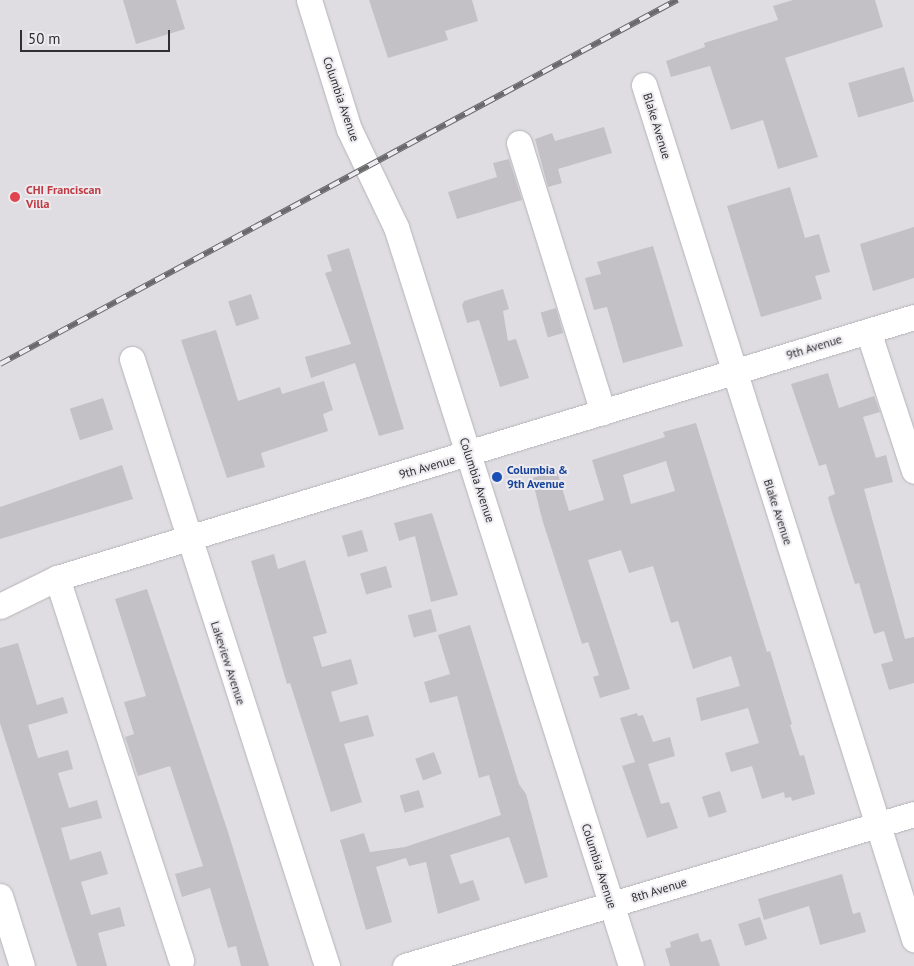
<!DOCTYPE html>
<html>
<head>
<meta charset="utf-8">
<style>
	body { margin:0 }
	#map { position:relative; width:914px; height:966px; overflow:hidden; background:#dfdde2; font-family:"PT Sans",sans-serif }
	div>[style] { position:absolute }
	.building>* { inset:0; background:#c3c1c6; transform-origin:0 0 }
	.roads { filter:drop-shadow(0 0 1px #b5b4b9) drop-shadow(0 0 1px #b5b4b9) }
	.minor>* { height:25px; margin:-12.5px; padding:0 12.5px; transform-origin:12.5px; border-radius:12.5px; background:#fff }
	.rail>* { height:5.5px; margin-top:-2.75px; transform-origin:0; background:repeating-linear-gradient(90deg,#eceaef 0 11px,#69686b 0 22px); box-sizing:border-box; border-block:1px solid #69686b }
	.dots>* { width:14px; height:14px; translate:-50% -50%; box-sizing:border-box; border:2px solid #eceaef; border-radius:50% }
	span { translate:-50% -50%; white-space:nowrap; text-align:center; line-height:1.15; -webkit-text-stroke:4px #eceaef; paint-order:stroke }
	.street-label { font-size:12px; color:#302f31 }
	.health-label { font-size:12px; color:#be3a42; font-weight:700 }
	.left { translate:0 -50%; text-align:left }
	.transit-label { font-size:12px; color:#164399; font-weight:700 }
	.scale { position:absolute; left:20px; top:30px; width:150px; height:22px; box-sizing:border-box; border:2px solid #302f31; border-top:0; padding-left:6px; font-size:15px; line-height:18px; white-space:nowrap; color:#302f31; -webkit-text-stroke:4px #eceaef; paint-order:stroke }
</style>
</head>
<body>
<div id="map">
	<div class="building">
		<div style="clip-path:polygon(123px 0,176px 0,185px 29px,136px 44px)"></div>
		<div style="clip-path:polygon(369px 0,472px 0,478px 21px,445px 31px,448px 40px,388px 58px)"></div>
		<div style="clip-path:polygon(793px 0,875px 0,883px 27px,785px 58px,818px 157px,778px 169px,763px 120px,731px 130px,710px 66px,671px 77px,666px 61px,705px 47px,704px 43px,778px 20px,773px 6px)"></div>
		<div style="left:904px;top:67px;width:36px;height:58px;rotate:74deg"></div>
		<div style="clip-path:polygon(604px 127px,612px 153px,558px 169px,562px 183px,548px 187px,535px 139px,552px 133px,555px 141px)"></div>
		<div style="clip-path:polygon(509px 159px,522px 200px,457px 219px,448px 192px,497px 177px,493px 163px)"></div>
		<div style="clip-path:polygon(790px 187px,805px 238px,819px 234px,830px 272px,815px 276px,822px 299px,761px 317px,727px 206px)"></div>
		<div style="clip-path:polygon(914px 227px,914px 278px,873px 291px,860px 244px)"></div>
		<div style="clip-path:polygon(653px 246px,683px 346px,623px 363px,607px 307px,594px 310px,585px 278px,601px 274px,597px 262px)"></div>
		<div style="clip-path:polygon(349px 248px,404px 429px,379px 436px,355px 363px,311px 378px,305px 357px,351px 344px,325px 273px,332px 271px,327px 255px)"></div>
		<div style="clip-path:polygon(503px 289px,509px 309px,503px 311px,508px 341px,516px 339px,529px 378px,500px 387px,479px 320px,467px 323px,462px 305px,464px 301px)"></div>
		<div style="left:251px;top:294px;width:26px;height:24px;rotate:72deg"></div>
		<div style="left:556px;top:308px;width:26px;height:16px;rotate:74deg"></div>
		<div style="clip-path:polygon(216px 330px,238px 401px,280px 387px,282px 394px,324px 381px,333px 410px,323px 414px,328px 431px,261px 453px,265px 467px,227px 478px,181px 340px)"></div>
		<div style="clip-path:polygon(828px 373px,839px 408px,874px 396px,880px 412px,863px 417px,876px 458px,886px 455px,893px 482px,864px 489px,905px 639px,914px 637px,914px 683px,889px 690px,881px 664px,893px 661px,884px 631px,874px 634px,859px 583px,855px 584px,831px 509px,828px 497px,835px 494px,826px 464px,819px 466px,791px 384px)"></div>
		<div style="left:103px;top:398px;width:33px;height:35px;rotate:72deg"></div>
		<div style="clip-path:polygon(evenodd,696px 423px,767px 652px,770px 651px,792px 724px,790px 725px,800px 756px,804px 755px,815px 794px,792px 801px,791px 797px,785px 798px,784px 792px,762px 799px,752px 766px,731px 772px,725px 753px,759px 743px,748px 708px,701px 721px,696px 698px,740px 686px,731px 656px,693px 669px,678px 621px,671px 623px,653px 566px,629px 573px,621px 550px,588px 560px,630px 689px,600px 698px,593px 677px,599px 675px,588px 642px,582px 644px,542px 519px,532px 478px,557px 471px,569px 511px,604px 500px,592px 460px,665px 437px,663px 432px,696px 423px,666px 461px,675px 491px,631px 504px,623px 475px,666px 461px)"></div>
		<div style="clip-path:polygon(122px 465px,133px 499px,0 539px,0 507px)"></div>
		<div style="clip-path:polygon(432px 513px,458px 595px,431px 602px,415px 536px,399px 541px,394px 523px)"></div>
		<div style="left:362px;top:530px;width:22px;height:21px;rotate:74deg"></div>
		<div style="clip-path:polygon(274px 554px,278px 569px,305px 560px,327px 633px,313px 637px,322px 667px,351px 659px,358px 684px,331px 692px,340px 722px,368px 715px,374px 736px,344px 744px,362px 802px,331px 812px,290px 683px,287px 684px,251px 561px)"></div>
		<div style="left:386px;top:566px;width:22px;height:27px;rotate:74deg"></div>
		<div style="clip-path:polygon(147px 589px,228px 832px,269px 966px,241px 966px,236px 946px,228px 948px,210px 888px,182px 897px,175px 874px,203px 866px,170px 766px,138px 776px,125px 737px,134px 734px,124px 702px,146px 696px,115px 599px)"></div>
		<div style="left:431px;top:609px;width:23px;height:24px;rotate:75deg"></div>
		<div style="clip-path:polygon(470px 625px,519px 784px,526px 794px,548px 877px,525px 884px,509px 837px,450px 855px,460px 884px,473px 880px,480px 900px,438px 914px,426px 862px,409px 866px,406px 858px,376px 867px,392px 922px,366px 930px,340px 840px,364px 833px,370px 852px,405px 847px,501px 815px,489px 775px,479px 778px,457px 696px,430px 703px,424px 682px,450px 674px,438px 635px)"></div>
		<div style="clip-path:polygon(18px 643px,37px 705px,63px 697px,68px 713px,28px 725px,38px 758px,68px 750px,73px 769px,58px 773px,69px 808px,97px 800px,102px 818px,61px 828px,70px 860px,101px 851px,108px 874px,81px 882px,91px 915px,120px 907px,125px 926px,98px 933px,107px 966px,77px 966px,0 723px,0 648px)"></div>
		<div style="clip-path:polygon(637px 713px,638px 716px,643px 715px,653px 742px,670px 737px,675px 756px,648px 764px,661px 804px,669px 802px,678px 828px,647px 838px,622px 766px,635px 762px,620px 718px)"></div>
		<div style="left:434px;top:752px;width:23px;height:20px;rotate:70deg"></div>
		<div style="left:419px;top:790px;width:18px;height:20px;rotate:74deg"></div>
		<div style="left:720px;top:791px;width:22px;height:19px;rotate:72deg"></div>
		<div style="clip-path:polygon(842px 874px,853px 914px,860px 912px,866px 932px,820px 945px,809px 906px,764px 920px,758px 899px)"></div>
		<div style="left:760px;top:917px;width:23px;height:23px;rotate:72deg"></div>
		<div style="clip-path:polygon(698px 933px,701px 942px,711px 939px,720px 966px,670px 966px,665px 949px,671px 947px,670px 942px)"></div>
	</div>
	<div class="roads">
		<div class="minor">
			<div style="left:309px;top:0;width:135px;rotate:72.8deg"></div>
			<div style="left:349px;top:129px;width:109px;rotate:64.4deg"></div>
			<div style="left:396px;top:227px;width:775px;rotate:72.36deg"></div>
			<div style="left:644px;top:85px;width:896px;rotate:72.46deg"></div>
			<div style="left:519px;top:143px;width:282px;rotate:72.7deg"></div>
			<div style="left:868px;top:331px;width:147px;rotate:71.8deg"></div>
			<div style="left:132px;top:359px;width:638px;rotate:72.19deg"></div>
			<div style="left:57px;top:578px;width:402px;rotate:72deg"></div>
			<div style="left:0;top:606px;width:64px;rotate:-26.2deg"></div>
			<div style="left:57px;top:578px;width:896px;rotate:-16.94deg"></div>
			<div style="left:0;top:896px;width:73px;rotate:72.6deg"></div>
			<div style="left:405px;top:966px;width:531px;rotate:-16.63deg"></div>
		</div>
	</div>
	<div class="rail">
		<div style="left:0;top:364px;width:769px;rotate:-28.27deg"></div>
	</div>
	<div class="dots">
		<div style="left:15px;top:197px;background:#e0444e"></div>
		<div style="left:497px;top:477px;background:#1a4fb4"></div>
	</div>
	<div class="street-label">
		<span style="left:341px;top:99px;rotate:71deg">Columbia Avenue</span>
		<span style="left:657px;top:126px;rotate:73deg">Blake Avenue</span>
		<span style="left:814px;top:347px;rotate:-17deg">9th Avenue</span>
		<span style="left:427px;top:467px;rotate:-16deg">9th Avenue</span>
		<span style="left:477px;top:480px;rotate:72deg">Columbia Avenue</span>
		<span style="left:778px;top:512px;rotate:72deg">Blake Avenue</span>
		<span style="left:228px;top:663px;rotate:72deg">Lakeview Avenue</span>
		<span style="left:599px;top:866px;rotate:72deg">Columbia Avenue</span>
		<span style="left:659px;top:890px;rotate:-17deg">8th Avenue</span>
	</div>
	<div class="health-label">
		<span class="left" style="left:26px;top:197px">CHI Franciscan<br>Villa</span>
	</div>
	<div class="transit-label">
		<span class="left" style="left:507px;top:477px">Columbia &amp;<br>9th Avenue</span>
	</div>
	<div class="scale">50 m</div>
</div>
</body>
</html>
